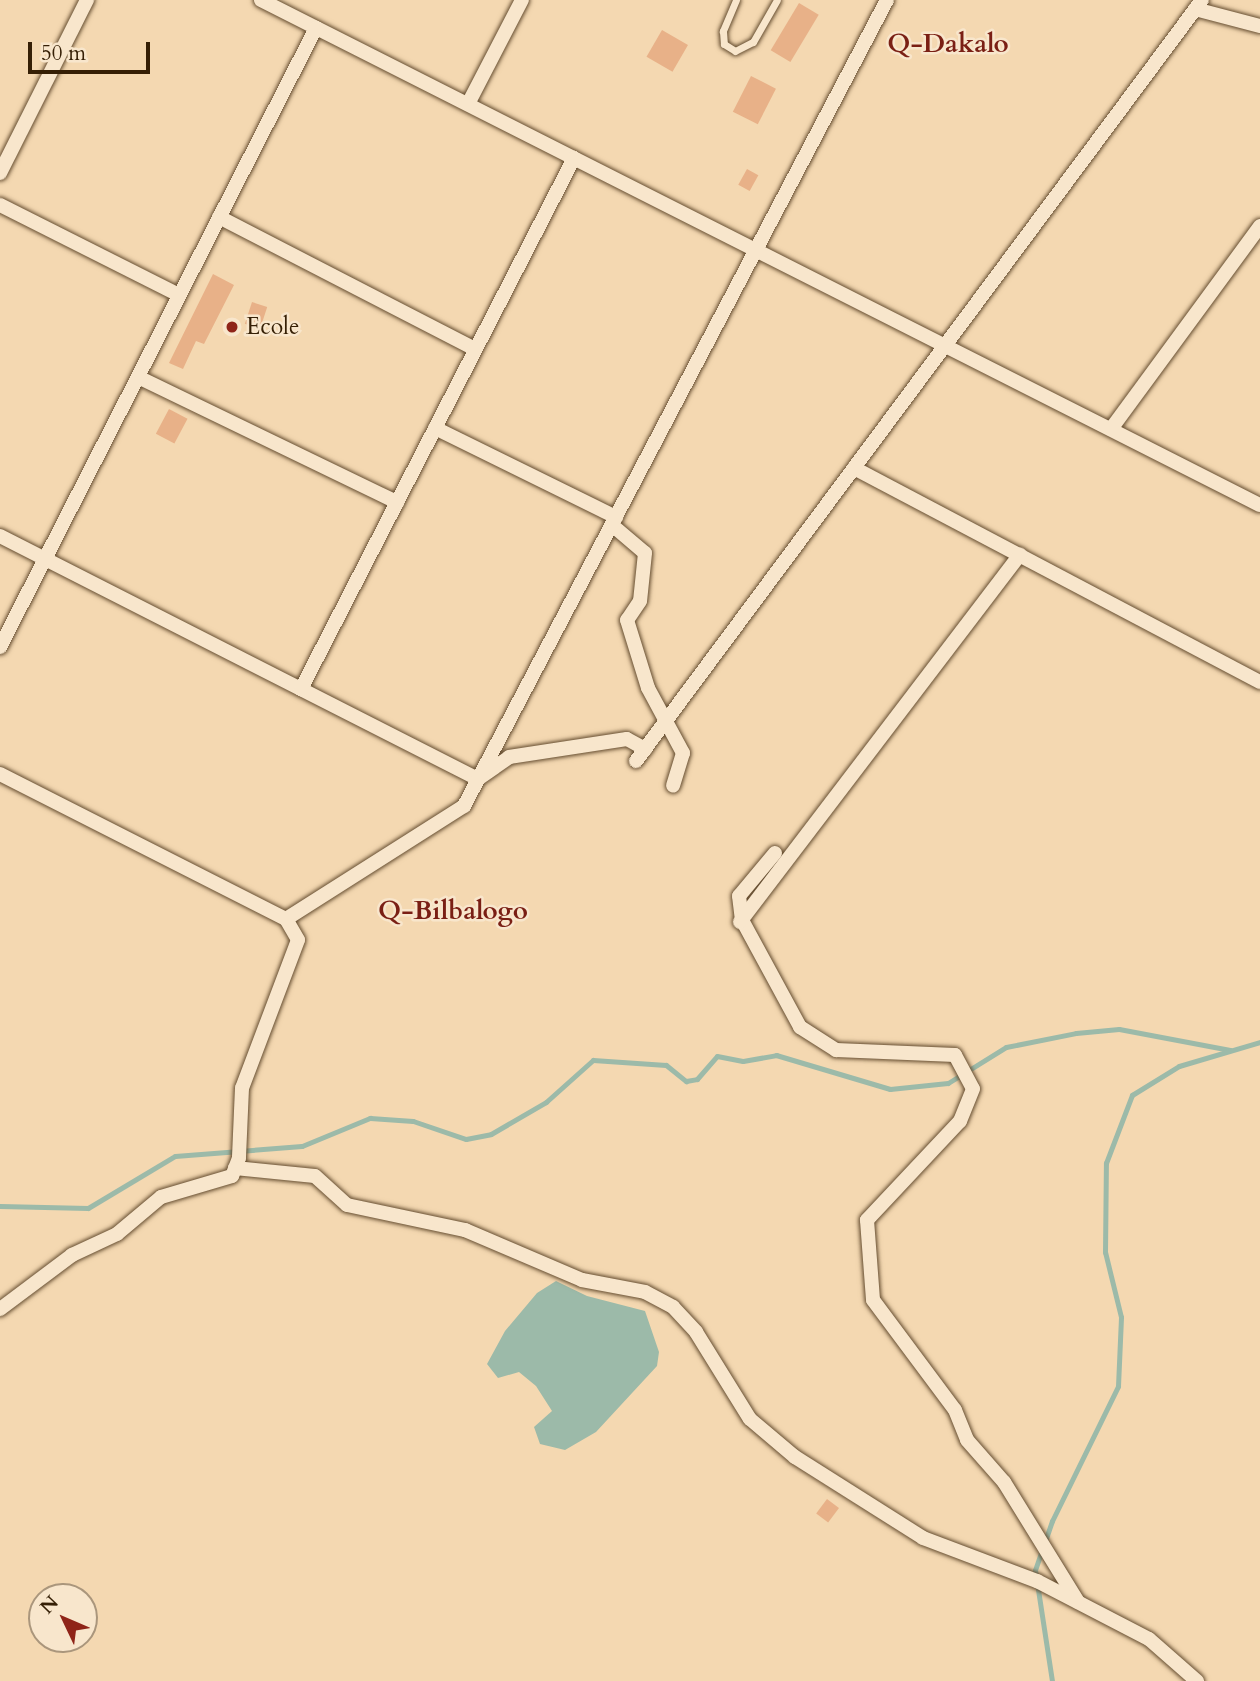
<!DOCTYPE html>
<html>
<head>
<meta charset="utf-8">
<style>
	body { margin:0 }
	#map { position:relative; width:1260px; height:1681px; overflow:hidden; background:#f4d8b1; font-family:Cardo,serif }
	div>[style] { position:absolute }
	.water>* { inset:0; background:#9cbaa9 }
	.stream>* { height:5px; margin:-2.5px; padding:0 2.5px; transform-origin:2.5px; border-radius:2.5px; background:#9cbaa9 }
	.building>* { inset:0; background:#e8b188; transform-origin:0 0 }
	.roads { filter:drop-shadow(0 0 2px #654d30) drop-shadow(0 0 2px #654d30) }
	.service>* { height:7px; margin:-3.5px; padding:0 3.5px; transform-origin:3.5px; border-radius:3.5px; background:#f8e6cc }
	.minor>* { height:14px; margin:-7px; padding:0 7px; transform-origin:7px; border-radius:7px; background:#f8e6cc }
	.dots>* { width:19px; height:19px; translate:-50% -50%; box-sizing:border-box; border:4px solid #f8e6cc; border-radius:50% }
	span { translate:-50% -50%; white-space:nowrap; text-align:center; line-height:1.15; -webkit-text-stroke:5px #f8e6cc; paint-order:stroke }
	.poi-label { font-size:23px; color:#351f05 }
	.left { translate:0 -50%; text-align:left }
	.quarter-label { font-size:26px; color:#7a1f14; font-weight:700 }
	.north { position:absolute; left:28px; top:1583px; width:70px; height:70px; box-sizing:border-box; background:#f8e6cc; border:2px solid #aa967c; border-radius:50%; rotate:314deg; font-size:19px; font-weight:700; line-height:28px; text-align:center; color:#351f05 }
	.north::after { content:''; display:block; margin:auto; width:24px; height:32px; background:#8f2418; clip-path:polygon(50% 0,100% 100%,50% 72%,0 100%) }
	.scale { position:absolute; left:28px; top:42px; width:122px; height:32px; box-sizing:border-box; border:4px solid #351f05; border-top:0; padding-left:9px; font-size:21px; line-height:24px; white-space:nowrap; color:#351f05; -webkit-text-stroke:5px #f8e6cc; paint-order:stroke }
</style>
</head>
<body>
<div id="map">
	<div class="water">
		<div style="clip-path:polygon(556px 1281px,587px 1296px,645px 1311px,659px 1352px,657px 1366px,596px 1432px,565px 1450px,540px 1444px,534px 1427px,552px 1411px,536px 1386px,519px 1372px,498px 1378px,487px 1364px,505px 1331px,537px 1293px)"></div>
	</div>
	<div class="stream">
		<div style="left:0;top:1206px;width:88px;rotate:1.3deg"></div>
		<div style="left:88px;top:1208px;width:101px;rotate:-30.9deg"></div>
		<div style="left:175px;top:1156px;width:127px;rotate:-4.5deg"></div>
		<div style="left:302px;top:1146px;width:74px;rotate:-22.4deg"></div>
		<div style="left:370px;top:1118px;width:43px;rotate:4deg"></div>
		<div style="left:413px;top:1121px;width:56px;rotate:18.8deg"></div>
		<div style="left:466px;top:1139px;width:25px;rotate:-11deg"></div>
		<div style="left:491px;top:1134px;width:64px;rotate:-30.2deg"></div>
		<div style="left:546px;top:1102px;width:63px;rotate:-41.8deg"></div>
		<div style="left:593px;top:1060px;width:73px;rotate:3.9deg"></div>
		<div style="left:666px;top:1065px;width:26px;rotate:39deg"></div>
		<div style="left:686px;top:1081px;width:11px;rotate:-10deg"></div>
		<div style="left:697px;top:1079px;width:30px;rotate:-49deg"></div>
		<div style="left:717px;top:1056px;width:26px;rotate:11deg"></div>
		<div style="left:743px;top:1061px;width:34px;rotate:-10deg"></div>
		<div style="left:776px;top:1055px;width:119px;rotate:16.6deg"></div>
		<div style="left:890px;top:1089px;width:58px;rotate:-5.9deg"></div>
		<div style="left:948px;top:1083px;width:68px;rotate:-31.8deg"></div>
		<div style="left:1006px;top:1047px;width:71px;rotate:-11.3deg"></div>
		<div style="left:1076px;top:1033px;width:43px;rotate:-5.3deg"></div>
		<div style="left:1119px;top:1029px;width:113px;rotate:10.7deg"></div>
		<div style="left:1052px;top:1681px;width:112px;rotate:-98.7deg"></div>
		<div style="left:1035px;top:1570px;width:52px;rotate:-70.9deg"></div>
		<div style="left:1052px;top:1521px;width:150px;rotate:-63.9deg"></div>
		<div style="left:1118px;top:1386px;width:69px;rotate:-87.5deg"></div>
		<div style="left:1121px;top:1317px;width:67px;rotate:-103.8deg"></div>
		<div style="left:1105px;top:1252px;width:89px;rotate:-89.4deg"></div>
		<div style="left:1106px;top:1163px;width:73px;rotate:-69.1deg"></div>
		<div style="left:1132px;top:1095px;width:55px;rotate:-31.7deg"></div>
		<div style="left:1179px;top:1066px;width:84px;rotate:-16.5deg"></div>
	</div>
	<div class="building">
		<div style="left:799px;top:3px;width:23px;height:55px;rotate:31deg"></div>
		<div style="left:662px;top:30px;width:30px;height:31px;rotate:30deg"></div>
		<div style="left:751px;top:76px;width:28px;height:40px;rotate:27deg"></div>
		<div style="left:747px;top:169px;width:13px;height:18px;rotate:29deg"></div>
		<div style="clip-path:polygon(213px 274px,234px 285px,204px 344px,196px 341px,183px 369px,169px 363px)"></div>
		<div style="left:252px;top:302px;width:16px;height:23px;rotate:18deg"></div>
		<div style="left:169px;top:409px;width:21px;height:28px;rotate:28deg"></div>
		<div style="left:827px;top:1499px;width:15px;height:18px;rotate:37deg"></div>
	</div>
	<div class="roads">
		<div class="service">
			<div style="left:736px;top:0;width:34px;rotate:113deg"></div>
			<div style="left:723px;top:31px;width:13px;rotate:86deg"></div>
			<div style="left:724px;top:44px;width:13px;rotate:32deg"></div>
			<div style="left:735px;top:51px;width:20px;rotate:-27deg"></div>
			<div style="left:753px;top:42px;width:48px;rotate:-60.3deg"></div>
		</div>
		<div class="minor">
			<div style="left:261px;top:0;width:1119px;rotate:26.82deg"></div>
			<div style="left:1195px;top:9px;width:67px;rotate:14.7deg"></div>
			<div style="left:468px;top:104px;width:117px;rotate:-62.6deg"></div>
			<div style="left:0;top:173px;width:194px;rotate:-63.3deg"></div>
			<div style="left:0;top:205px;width:200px;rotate:26.7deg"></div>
			<div style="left:219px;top:217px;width:288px;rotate:27.3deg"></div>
			<div style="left:138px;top:377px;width:288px;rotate:25.8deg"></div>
			<div style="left:435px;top:428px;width:202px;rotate:26.2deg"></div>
			<div style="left:1111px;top:429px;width:252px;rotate:-53.7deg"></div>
			<div style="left:854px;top:468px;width:459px;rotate:27.8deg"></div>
			<div style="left:612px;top:525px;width:43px;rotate:40.3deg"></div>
			<div style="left:645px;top:553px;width:48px;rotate:95.9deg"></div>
			<div style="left:640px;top:601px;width:23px;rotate:124deg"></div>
			<div style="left:627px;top:620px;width:71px;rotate:72.8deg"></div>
			<div style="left:648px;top:688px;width:74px;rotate:61.7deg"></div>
			<div style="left:683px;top:753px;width:34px;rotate:107deg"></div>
			<div style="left:0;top:536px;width:536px;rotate:26.95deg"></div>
			<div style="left:478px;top:779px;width:38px;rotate:-35deg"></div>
			<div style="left:509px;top:757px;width:119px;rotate:-8.7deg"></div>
			<div style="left:627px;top:739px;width:21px;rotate:29deg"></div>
			<div style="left:0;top:647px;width:695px;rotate:-62.96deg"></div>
			<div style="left:301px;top:689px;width:597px;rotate:-62.79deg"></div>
			<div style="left:636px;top:761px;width:948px;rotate:-53.36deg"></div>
			<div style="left:0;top:774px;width:321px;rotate:26.9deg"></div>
			<div style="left:286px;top:919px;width:24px;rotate:60deg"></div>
			<div style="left:298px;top:940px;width:158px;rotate:110.7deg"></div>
			<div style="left:242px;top:1088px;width:70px;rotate:92.5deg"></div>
			<div style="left:239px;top:1158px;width:19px;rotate:111deg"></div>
			<div style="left:232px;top:1176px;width:74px;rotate:163.5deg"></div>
			<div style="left:161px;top:1197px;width:57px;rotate:139.9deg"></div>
			<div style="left:117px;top:1234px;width:50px;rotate:155deg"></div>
			<div style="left:72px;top:1255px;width:90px;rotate:143.1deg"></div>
			<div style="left:775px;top:853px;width:56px;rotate:129.9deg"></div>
			<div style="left:739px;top:896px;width:24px;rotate:83deg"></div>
			<div style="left:742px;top:920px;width:122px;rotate:61.5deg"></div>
			<div style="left:800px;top:1027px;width:43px;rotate:32.6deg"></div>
			<div style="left:836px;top:1050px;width:119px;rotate:2.4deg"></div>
			<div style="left:955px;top:1055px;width:38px;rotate:62deg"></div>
			<div style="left:973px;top:1089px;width:35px;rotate:112deg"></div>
			<div style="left:960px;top:1121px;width:136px;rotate:133.2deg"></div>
			<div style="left:867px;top:1220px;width:80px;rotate:85.7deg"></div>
			<div style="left:873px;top:1300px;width:137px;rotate:53.3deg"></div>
			<div style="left:955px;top:1410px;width:32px;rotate:68deg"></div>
			<div style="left:967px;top:1440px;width:56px;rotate:48.6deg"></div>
			<div style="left:1004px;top:1482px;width:141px;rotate:58.3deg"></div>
			<div style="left:286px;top:919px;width:211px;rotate:-32.4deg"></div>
			<div style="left:464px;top:806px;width:910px;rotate:-62.31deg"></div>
			<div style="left:740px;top:922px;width:462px;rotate:-52.7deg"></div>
			<div style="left:235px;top:1168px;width:80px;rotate:5.7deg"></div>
			<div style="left:315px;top:1176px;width:43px;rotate:42.2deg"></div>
			<div style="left:347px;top:1205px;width:121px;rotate:12deg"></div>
			<div style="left:465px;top:1230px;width:127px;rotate:23.1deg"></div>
			<div style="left:582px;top:1280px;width:64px;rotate:10.8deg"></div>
			<div style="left:645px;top:1292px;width:32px;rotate:28deg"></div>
			<div style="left:673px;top:1307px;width:34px;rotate:47deg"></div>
			<div style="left:696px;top:1332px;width:102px;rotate:58.2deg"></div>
			<div style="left:750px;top:1419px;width:59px;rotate:40.2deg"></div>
			<div style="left:795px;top:1457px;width:151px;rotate:32.3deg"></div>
			<div style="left:923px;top:1538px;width:122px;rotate:20.7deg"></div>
			<div style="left:1037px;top:1581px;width:126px;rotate:27.4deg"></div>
			<div style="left:1149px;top:1639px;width:64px;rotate:41.2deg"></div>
		</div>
	</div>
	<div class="dots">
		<div style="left:232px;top:327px;background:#8f2418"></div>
	</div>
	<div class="poi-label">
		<span class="left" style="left:246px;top:327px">Ecole</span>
	</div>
	<div class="quarter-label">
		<span style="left:948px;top:44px">Q-Dakalo</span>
		<span style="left:453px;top:911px">Q-Bilbalogo</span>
	</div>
	<div class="north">N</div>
	<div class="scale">50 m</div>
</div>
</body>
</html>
